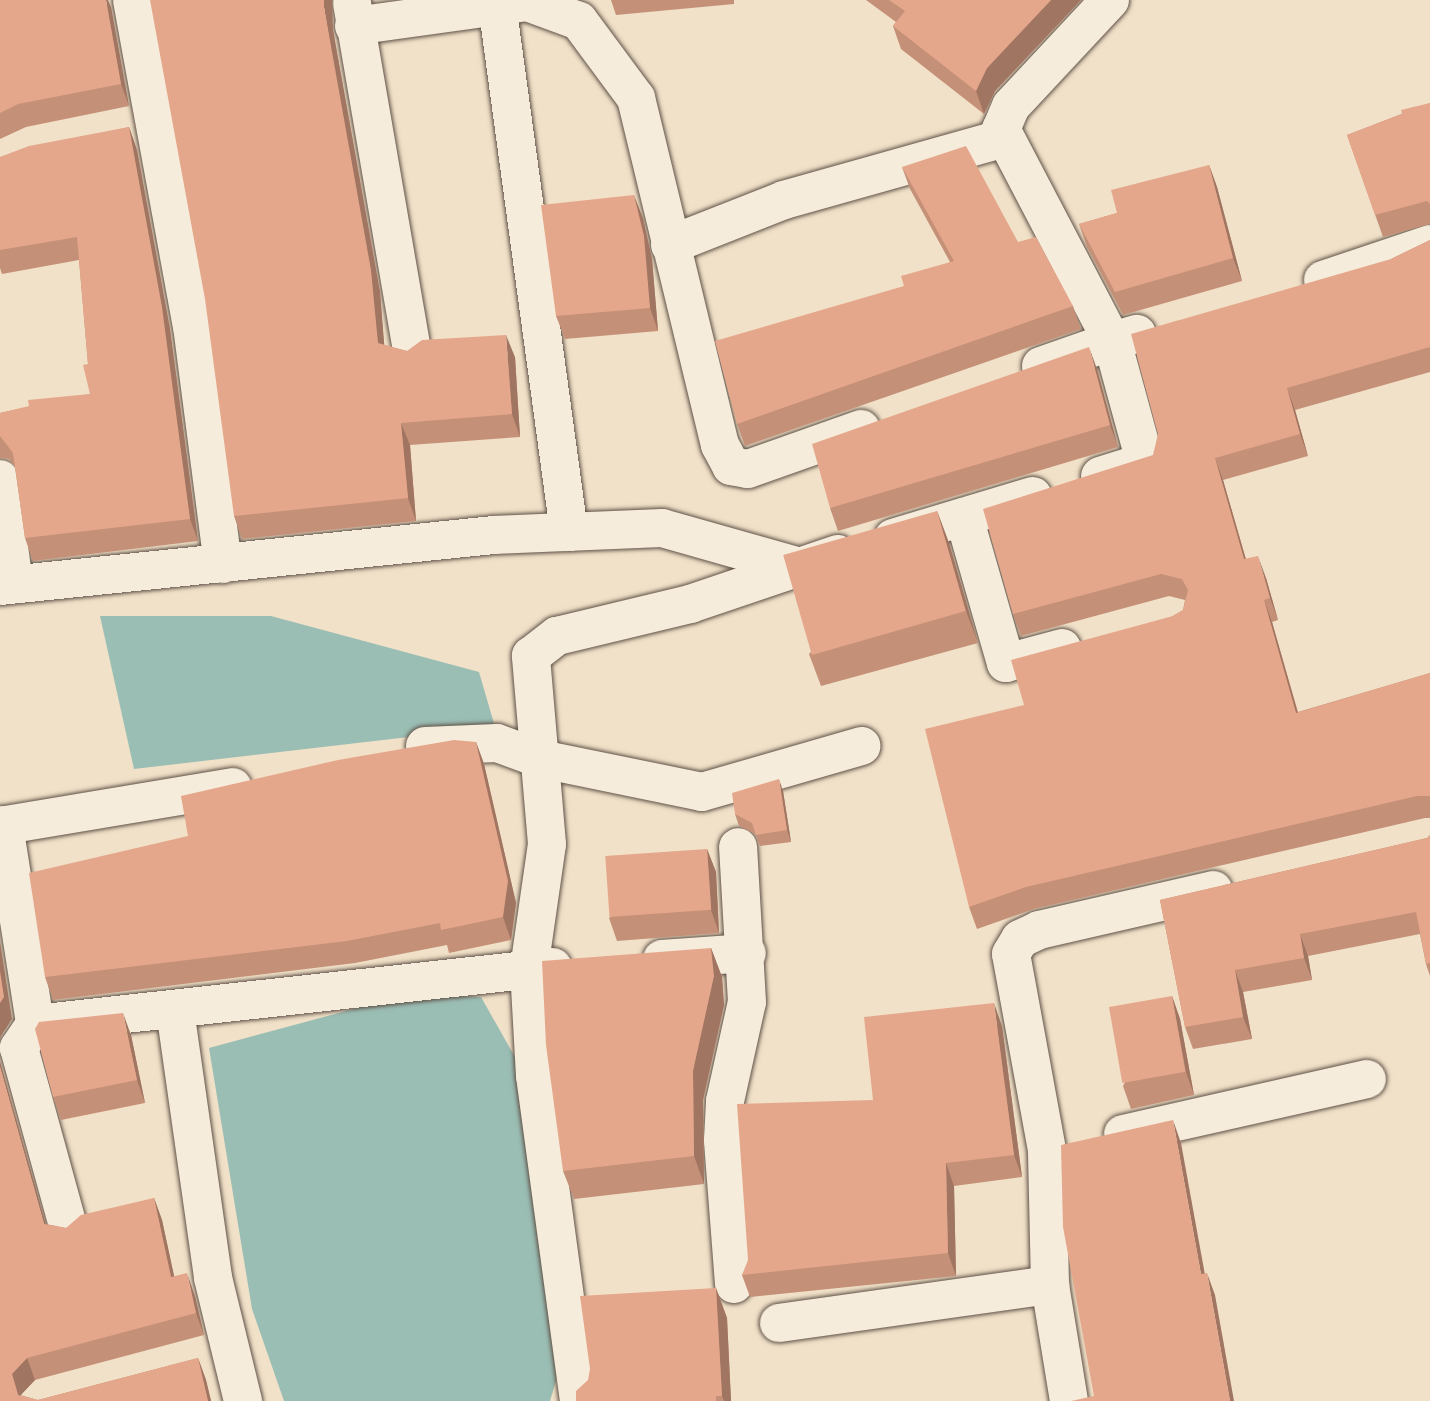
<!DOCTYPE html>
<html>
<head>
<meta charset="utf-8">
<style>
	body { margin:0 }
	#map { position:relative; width:1430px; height:1401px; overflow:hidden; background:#f1e1c8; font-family:Vollkorn,serif }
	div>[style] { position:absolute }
	.water>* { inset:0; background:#9bbeb4 }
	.roads { filter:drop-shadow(0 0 2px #5f5147) drop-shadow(0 0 2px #5f5147) }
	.minor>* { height:38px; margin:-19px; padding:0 19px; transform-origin:19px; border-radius:19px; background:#f6ecdb }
	.wall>* { inset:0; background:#c59078 }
	.shaded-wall>* { inset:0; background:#a07561 }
	.building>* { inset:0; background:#e5a78b; transform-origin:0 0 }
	span { translate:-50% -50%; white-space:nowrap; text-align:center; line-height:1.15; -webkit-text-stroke:7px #f6ecdb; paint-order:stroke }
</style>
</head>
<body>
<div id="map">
	<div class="water">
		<div style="clip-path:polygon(100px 616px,271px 616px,479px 672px,495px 727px,134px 769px)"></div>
		<div style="clip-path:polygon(409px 994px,481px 997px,515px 1057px,566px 1348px,550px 1401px,284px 1401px,252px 1309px,209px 1048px)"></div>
	</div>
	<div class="roads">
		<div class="minor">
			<div style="left:132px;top:0;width:331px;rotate:79.6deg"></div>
			<div style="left:192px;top:326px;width:240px;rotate:82.6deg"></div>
			<div style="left:1110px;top:0;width:145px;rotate:133deg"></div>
			<div style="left:1011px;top:106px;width:25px;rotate:113deg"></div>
			<div style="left:1001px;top:129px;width:239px;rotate:62.4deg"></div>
			<div style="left:1112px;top:341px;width:26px;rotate:-16deg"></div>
			<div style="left:352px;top:3px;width:354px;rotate:80.2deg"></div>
			<div style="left:497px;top:4px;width:533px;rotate:82.23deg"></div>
			<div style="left:354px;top:26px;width:175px;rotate:-7.9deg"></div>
			<div style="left:527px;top:2px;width:55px;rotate:20.1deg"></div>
			<div style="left:579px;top:21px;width:96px;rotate:53.5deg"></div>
			<div style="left:636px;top:98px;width:357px;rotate:76.4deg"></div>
			<div style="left:720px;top:445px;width:24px;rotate:62deg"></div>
			<div style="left:731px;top:466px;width:17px;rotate:10deg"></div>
			<div style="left:748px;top:469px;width:120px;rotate:-19.5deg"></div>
			<div style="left:670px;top:245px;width:123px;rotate:-21.5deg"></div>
			<div style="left:784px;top:200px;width:229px;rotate:-15.7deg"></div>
			<div style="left:1323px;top:280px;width:113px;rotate:-18.6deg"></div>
			<div style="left:1041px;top:366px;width:75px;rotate:-19.4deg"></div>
			<div style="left:1112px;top:341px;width:125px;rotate:74.7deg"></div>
			<div style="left:1145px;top:462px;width:47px;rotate:162.7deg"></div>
			<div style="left:0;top:479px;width:106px;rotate:82.4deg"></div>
			<div style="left:964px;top:517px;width:152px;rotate:74deg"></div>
			<div style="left:1006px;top:663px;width:58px;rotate:-15deg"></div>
			<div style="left:893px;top:538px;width:146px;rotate:-16.7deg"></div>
			<div style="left:0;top:586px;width:496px;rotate:-5.9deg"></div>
			<div style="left:493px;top:535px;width:169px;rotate:-2.4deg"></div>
			<div style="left:662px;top:528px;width:139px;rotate:15.8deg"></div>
			<div style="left:425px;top:746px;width:72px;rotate:-2.4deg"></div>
			<div style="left:497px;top:743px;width:47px;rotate:20deg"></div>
			<div style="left:541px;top:759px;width:164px;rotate:11.6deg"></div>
			<div style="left:702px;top:792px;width:166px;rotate:-16.1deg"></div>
			<div style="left:4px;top:825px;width:201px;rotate:81.1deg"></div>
			<div style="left:35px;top:1024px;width:29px;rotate:124deg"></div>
			<div style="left:19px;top:1048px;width:188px;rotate:74.6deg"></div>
			<div style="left:0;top:826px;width:236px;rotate:-9.5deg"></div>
			<div style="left:662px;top:959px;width:85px;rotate:-4deg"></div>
			<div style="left:175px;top:1010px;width:271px;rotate:81.9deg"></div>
			<div style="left:213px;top:1278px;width:127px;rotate:76.3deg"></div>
			<div style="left:35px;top:1024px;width:521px;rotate:-6.28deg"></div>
			<div style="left:1123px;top:1134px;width:250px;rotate:-12.7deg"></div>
			<div style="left:734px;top:1284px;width:144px;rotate:-94.4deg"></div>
			<div style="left:723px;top:1140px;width:39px;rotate:-87deg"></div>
			<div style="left:725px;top:1101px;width:101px;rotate:-77.5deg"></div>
			<div style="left:747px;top:1002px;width:155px;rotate:-93.3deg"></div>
			<div style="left:779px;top:1323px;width:274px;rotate:-8deg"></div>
			<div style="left:579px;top:1401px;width:328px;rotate:-97.7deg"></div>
			<div style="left:535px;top:1076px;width:107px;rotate:-93.2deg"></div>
			<div style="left:529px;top:969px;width:126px;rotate:-81.8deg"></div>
			<div style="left:547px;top:844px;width:189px;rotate:-94.9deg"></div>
			<div style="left:531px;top:656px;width:33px;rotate:-38deg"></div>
			<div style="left:557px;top:636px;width:137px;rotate:-13.5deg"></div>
			<div style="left:690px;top:604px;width:156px;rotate:-18.7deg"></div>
			<div style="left:1069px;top:1401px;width:118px;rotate:-99.3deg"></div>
			<div style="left:1050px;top:1285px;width:135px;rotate:-91.3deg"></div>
			<div style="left:1047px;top:1150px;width:199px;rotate:-100.4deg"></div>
			<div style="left:1011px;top:954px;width:17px;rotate:-59deg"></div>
			<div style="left:1020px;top:939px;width:21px;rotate:-25deg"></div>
			<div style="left:1039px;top:930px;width:179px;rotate:-12.9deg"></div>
		</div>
	</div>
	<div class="wall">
		<div style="clip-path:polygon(0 0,111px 7px,129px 106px,26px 127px,0 139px)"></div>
		<div style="clip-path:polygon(611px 0,734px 0,734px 4px,616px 15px)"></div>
		<div style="clip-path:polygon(866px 0,1081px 0,995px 91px,984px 114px,901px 49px,893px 26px,896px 22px)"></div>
		<div style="clip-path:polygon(333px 30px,380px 292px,384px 345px,407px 351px,515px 357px,520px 437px,410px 445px,416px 521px,242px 539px,234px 516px)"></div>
		<div style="clip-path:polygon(1430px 103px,1430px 224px,1383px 237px,1347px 135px)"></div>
		<div style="clip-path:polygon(129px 127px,137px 150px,170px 329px,198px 541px,33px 561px,25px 538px,15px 467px,9px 459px,0 458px,0 413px,90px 394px,88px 364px,79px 260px,2px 274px,0 268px,0 157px)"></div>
		<div style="clip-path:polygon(1209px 165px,1217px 187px,1242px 281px,1123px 315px,1087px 247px,1079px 224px,1117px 213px)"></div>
		<div style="clip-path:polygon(902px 167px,1018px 242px,1073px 306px,1081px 329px,745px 446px,737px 424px,904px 286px,950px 262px,910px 189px)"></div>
		<div style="clip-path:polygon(643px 218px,652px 259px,658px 331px,565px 339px,556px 316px)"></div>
		<div style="clip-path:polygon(1430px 240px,1430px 372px,1295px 410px,1308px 456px,1223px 480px,1246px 559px,1266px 578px,1278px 620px,1272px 622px,1298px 712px,1430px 673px,1430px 818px,1425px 818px,1034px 909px,977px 929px,969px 907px,1024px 705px,1183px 610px,1185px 600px,1169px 596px,1021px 636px,1013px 614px,1153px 455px,1391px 259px)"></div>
		<div style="clip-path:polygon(1097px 369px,1118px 447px,838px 531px,830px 508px)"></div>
		<div style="clip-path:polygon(937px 511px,949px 543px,978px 643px,821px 686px,809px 654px)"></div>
		<div style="clip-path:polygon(476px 742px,484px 764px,516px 903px,511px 940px,449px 953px,447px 945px,355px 963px,53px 1000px,45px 977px,188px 836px)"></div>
		<div style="clip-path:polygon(783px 791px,791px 842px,760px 846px,755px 834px,739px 826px,735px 814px)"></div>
		<div style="clip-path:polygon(1430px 835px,1430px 976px,1426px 964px,1420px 934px,1308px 956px,1312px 980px,1243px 992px,1252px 1039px,1193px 1049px,1185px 1027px,1160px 900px,1427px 838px)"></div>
		<div style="clip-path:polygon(707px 849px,716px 872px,719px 933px,617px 941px,609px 918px)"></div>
		<div style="clip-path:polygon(711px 948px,722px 977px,724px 1005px,703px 1100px,704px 1184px,574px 1199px,563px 1171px)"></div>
		<div style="clip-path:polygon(1172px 996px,1180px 1019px,1194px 1095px,1131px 1109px,1123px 1086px)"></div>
		<div style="clip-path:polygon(1002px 1026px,1022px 1177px,954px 1186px,956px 1276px,750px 1297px,742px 1275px,873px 1100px)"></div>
		<div style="clip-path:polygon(131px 1035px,145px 1103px,61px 1120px,53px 1097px)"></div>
		<div style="clip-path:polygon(154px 1198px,162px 1220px,174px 1276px,195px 1296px,204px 1335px,35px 1380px,20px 1395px,38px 1400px,198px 1358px,206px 1380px,211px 1401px,0 1401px,46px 1224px,66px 1228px)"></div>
		<div style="clip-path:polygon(716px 1288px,727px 1318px,731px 1401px,576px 1401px)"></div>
	</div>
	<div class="shaded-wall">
		<div style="clip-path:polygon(106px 0,108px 0,111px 7px,129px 106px,121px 84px)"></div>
		<div style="clip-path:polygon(324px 0,332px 0,333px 30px,380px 292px,386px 366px,378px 343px,324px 7px)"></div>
		<div style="clip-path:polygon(1051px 0,1081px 0,995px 91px,984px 114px,976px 91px,987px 68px)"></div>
		<div style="clip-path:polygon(129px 127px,137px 150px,170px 329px,198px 541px,190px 519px)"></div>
		<div style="clip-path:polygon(1209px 165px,1217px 187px,1242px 281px,1233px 258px)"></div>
		<div style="clip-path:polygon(634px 195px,643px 218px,652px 259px,658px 331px,650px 308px)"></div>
		<div style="clip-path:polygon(506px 335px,515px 357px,520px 437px,512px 414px)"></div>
		<div style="clip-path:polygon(1089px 347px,1097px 369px,1118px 447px,1110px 425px)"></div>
		<div style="clip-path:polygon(1287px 388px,1295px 410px,1308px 456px,1300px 434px)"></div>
		<div style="clip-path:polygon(401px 423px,410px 445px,416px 521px,408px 498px)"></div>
		<div style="clip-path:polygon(1215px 458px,1223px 480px,1252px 581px,1244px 559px)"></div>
		<div style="clip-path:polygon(937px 511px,949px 543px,978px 643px,966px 611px)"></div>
		<div style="clip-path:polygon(1258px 556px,1266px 578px,1278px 620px,1270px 598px)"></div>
		<div style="clip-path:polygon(1264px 600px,1272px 622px,1304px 735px,1296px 713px)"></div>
		<div style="clip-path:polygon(476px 742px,484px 764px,516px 903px,511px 940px,503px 917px)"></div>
		<div style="clip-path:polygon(779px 779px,783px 791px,791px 842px,787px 830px)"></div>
		<div style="clip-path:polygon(707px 849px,716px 872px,719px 933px,711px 910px)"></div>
		<div style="clip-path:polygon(1300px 934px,1308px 956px,1312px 980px,1304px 958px)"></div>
		<div style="clip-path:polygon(0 941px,12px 1019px,1px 1036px,0 1040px)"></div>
		<div style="clip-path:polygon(711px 948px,722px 977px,724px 1005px,703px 1100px,704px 1184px,694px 1156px,693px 1071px)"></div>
		<div style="clip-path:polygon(1235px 970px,1243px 992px,1252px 1039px,1243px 1017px)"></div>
		<div style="clip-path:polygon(1172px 996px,1180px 1019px,1194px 1095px,1186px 1072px)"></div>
		<div style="clip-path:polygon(994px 1003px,1002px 1026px,1022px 1177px,1014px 1155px)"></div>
		<div style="clip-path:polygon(123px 1013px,131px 1035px,145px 1103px,137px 1080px)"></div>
		<div style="clip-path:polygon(0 1061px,52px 1246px,44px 1224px,0 1067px)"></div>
		<div style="clip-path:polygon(1173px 1120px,1181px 1143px,1209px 1297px,1201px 1274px)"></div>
		<div style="clip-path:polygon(946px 1163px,954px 1186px,956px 1276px,948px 1253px)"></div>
		<div style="clip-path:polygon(154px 1198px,162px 1220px,179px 1299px,171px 1277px)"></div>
		<div style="clip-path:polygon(187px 1273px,195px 1296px,204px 1335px,196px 1313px)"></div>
		<div style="clip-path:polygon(1207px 1273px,1215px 1295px,1234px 1401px,1230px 1401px)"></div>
		<div style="clip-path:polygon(716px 1288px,727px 1318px,731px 1401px,724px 1401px,722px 1396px)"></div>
		<div style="clip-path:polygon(27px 1358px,35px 1380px,20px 1396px,20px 1401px,12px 1374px)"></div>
		<div style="clip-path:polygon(198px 1358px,206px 1380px,211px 1401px,208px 1401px)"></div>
	</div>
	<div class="building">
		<div style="clip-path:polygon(0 0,106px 0,121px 84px,18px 104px,0 113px)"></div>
		<div style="clip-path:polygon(150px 0,324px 0,324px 7px,371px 270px,378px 343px,407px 351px,422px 340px,506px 335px,512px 414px,401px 423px,408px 498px,234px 516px,205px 299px)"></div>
		<div style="clip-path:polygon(889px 0,1051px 0,987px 68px,976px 91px,893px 26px,905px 11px)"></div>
		<div style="clip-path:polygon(1430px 103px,1430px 204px,1427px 201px,1375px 215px,1347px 135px,1402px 114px,1401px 110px)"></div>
		<div style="clip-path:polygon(129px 127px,162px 307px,190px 519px,25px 538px,13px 453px,0 436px,0 413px,29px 406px,28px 400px,90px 394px,83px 365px,88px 364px,77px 237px,0 250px,0 157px,29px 146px)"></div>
		<div style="clip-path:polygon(966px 146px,1018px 242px,1036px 237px,1073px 306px,737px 424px,715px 341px,904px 286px,901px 276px,954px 261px,902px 167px)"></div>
		<div style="clip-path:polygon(1209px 165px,1233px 258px,1115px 292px,1079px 224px,1117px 213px,1111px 190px)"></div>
		<div style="clip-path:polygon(634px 195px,644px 236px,650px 308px,556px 316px,541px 205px)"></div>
		<div style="clip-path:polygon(1430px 240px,1430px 347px,1287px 388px,1300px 434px,1215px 458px,1244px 559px,1258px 556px,1270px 598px,1264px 600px,1296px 713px,1430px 673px,1430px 797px,1429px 796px,1417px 796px,1026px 887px,969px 907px,925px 729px,1024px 705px,1011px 660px,1173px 616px,1183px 610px,1188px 590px,1182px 579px,1161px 574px,1013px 614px,983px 509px,1153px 455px,1158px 434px,1131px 334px,1391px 259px)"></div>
		<div style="clip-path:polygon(1089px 347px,1110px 425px,830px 508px,812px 444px)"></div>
		<div style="left:937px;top:511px;width:104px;height:160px;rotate:74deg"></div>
		<div style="clip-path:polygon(454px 740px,476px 742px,508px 881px,503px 917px,441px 930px,440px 923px,347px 941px,45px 977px,29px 873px,188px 836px,181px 796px,338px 760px)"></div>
		<div style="clip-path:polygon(779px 779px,787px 830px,756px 835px,752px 823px,735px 814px,732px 793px)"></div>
		<div style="clip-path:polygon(1430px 835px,1430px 963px,1426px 964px,1416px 912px,1300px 934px,1304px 958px,1235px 970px,1243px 1017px,1185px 1027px,1160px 900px,1427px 838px)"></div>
		<div style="left:707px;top:849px;width:61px;height:102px;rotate:86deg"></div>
		<div style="clip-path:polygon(711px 948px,714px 976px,693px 1071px,694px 1156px,563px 1171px,546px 1045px,542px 961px)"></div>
		<div style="clip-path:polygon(0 971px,4px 997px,0 1003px)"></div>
		<div style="left:1172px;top:996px;width:77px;height:64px;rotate:80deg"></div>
		<div style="clip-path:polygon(994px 1003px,1014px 1155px,946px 1163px,948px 1253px,742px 1275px,748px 1260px,737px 1104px,873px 1100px,864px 1017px)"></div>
		<div style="clip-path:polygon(123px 1013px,137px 1080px,53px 1097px,35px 1029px,39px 1022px)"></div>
		<div style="clip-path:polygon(0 1067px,44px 1224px,66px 1228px,81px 1215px,154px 1198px,171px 1277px,187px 1273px,196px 1313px,27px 1358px,12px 1374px,18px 1395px,38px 1400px,198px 1358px,208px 1401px,0 1401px)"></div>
		<div style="clip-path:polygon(1173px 1120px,1201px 1274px,1207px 1273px,1230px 1401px,1071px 1401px,1094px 1396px,1063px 1227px,1061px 1145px)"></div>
		<div style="clip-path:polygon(716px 1288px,722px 1396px,716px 1396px,716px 1401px,576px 1401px,576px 1391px,588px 1380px,590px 1369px,580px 1296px)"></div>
	</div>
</div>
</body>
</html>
